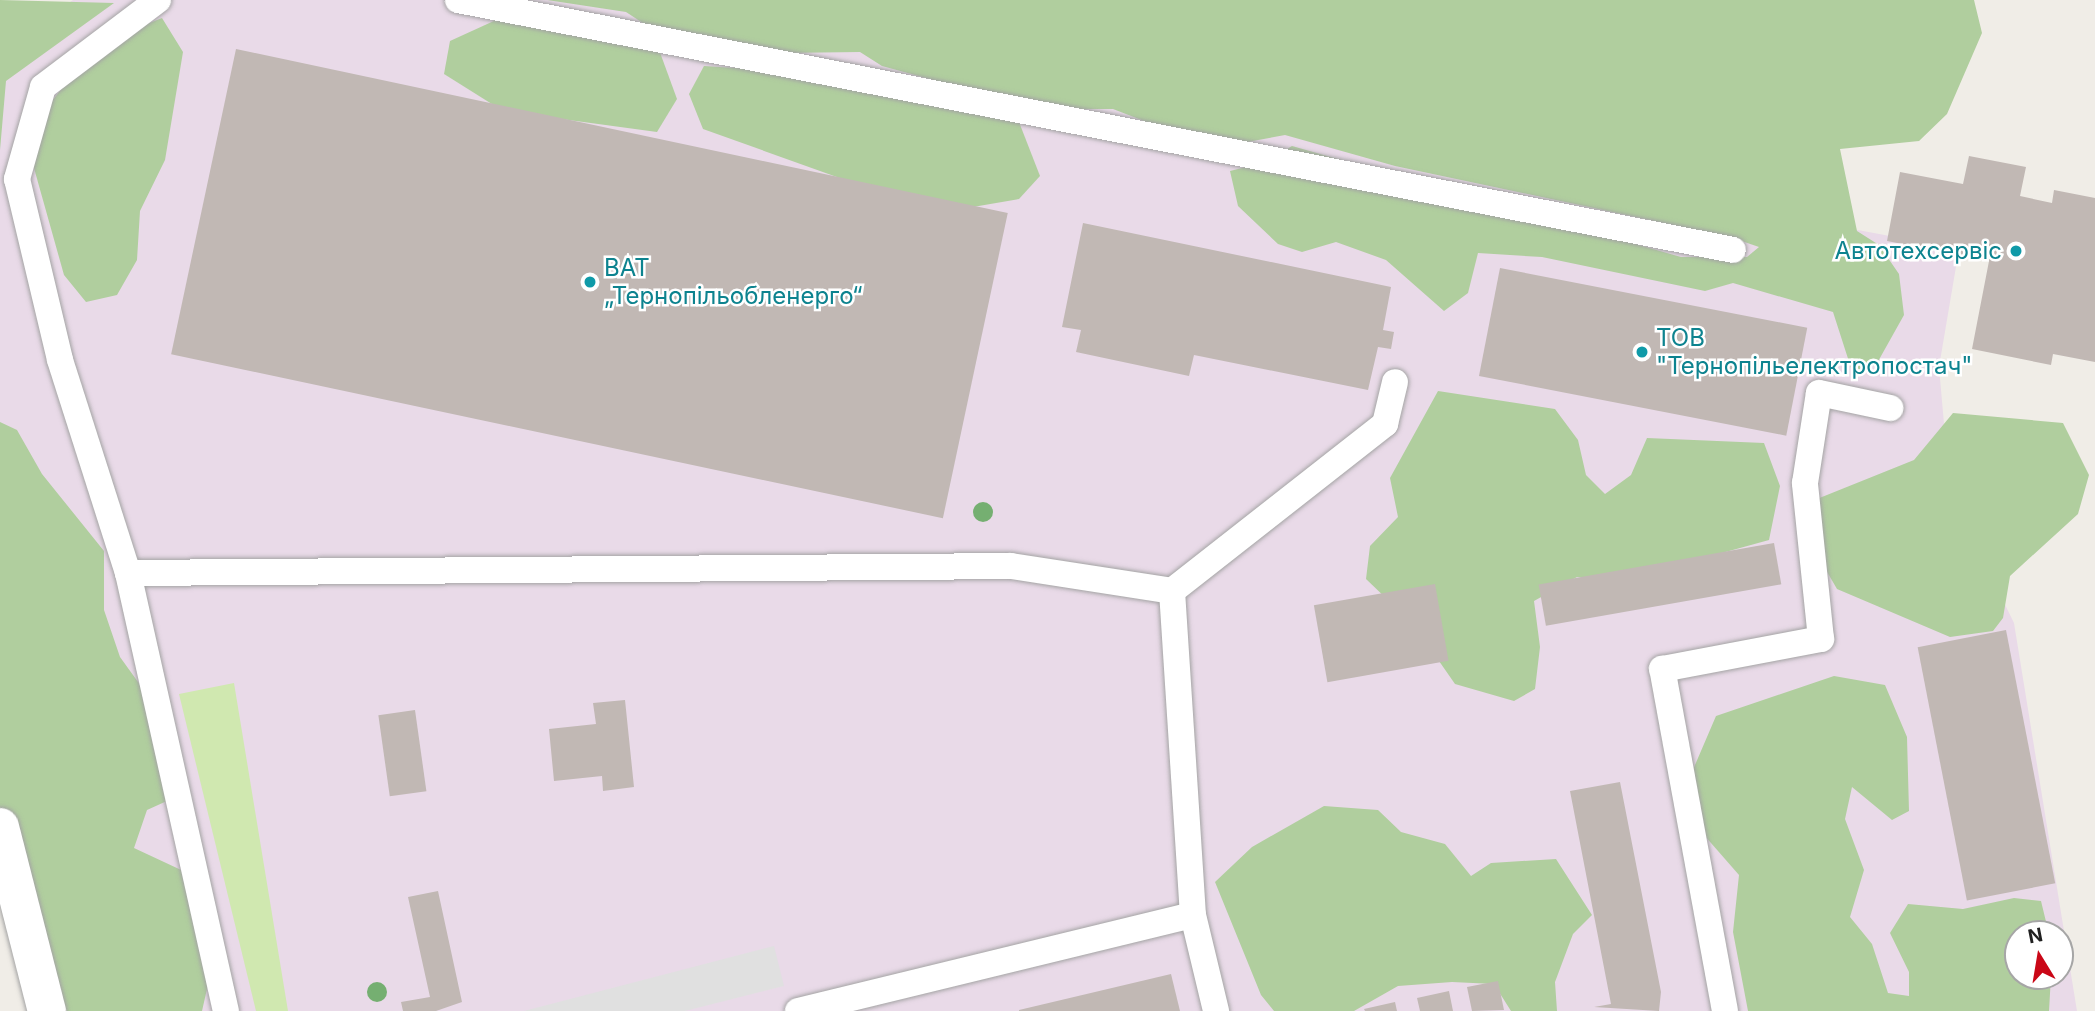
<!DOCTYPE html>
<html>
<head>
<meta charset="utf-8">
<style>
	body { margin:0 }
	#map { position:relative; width:2095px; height:1011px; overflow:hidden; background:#f0ede7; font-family:Inter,sans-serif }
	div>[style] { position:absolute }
	.industrial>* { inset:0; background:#e9dae8 }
	.grass>* { inset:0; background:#d0e8b0 }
	.forest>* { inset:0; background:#b0ce9e }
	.parking>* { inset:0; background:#e0e0e0 }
	.building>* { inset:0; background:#c1b8b4; transform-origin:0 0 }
	.roads { filter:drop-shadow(0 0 2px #a4a4a4) drop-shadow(0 0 2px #a4a4a4) }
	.lane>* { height:26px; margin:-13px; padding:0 13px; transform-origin:13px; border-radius:13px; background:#fff }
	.street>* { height:38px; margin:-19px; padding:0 19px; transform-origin:19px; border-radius:19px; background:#fff }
	.trees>* { width:20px; height:20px; margin:-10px; border-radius:50%; background:#75af71 }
	.dots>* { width:19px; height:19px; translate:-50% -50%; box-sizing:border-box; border:4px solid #fff; border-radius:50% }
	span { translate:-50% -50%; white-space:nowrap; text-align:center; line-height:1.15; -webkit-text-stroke:5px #fff; paint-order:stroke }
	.culture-label { font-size:24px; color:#0d838f }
	.right { translate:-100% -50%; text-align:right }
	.left { translate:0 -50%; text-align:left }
	.north { position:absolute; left:2004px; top:920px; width:70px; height:70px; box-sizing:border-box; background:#fff; border:2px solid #a6a6a6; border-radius:50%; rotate:349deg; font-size:19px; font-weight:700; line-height:28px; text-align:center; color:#202020 }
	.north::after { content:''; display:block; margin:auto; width:24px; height:32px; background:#ca0717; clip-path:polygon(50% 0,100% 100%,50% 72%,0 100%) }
</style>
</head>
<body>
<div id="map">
	<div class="industrial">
		<div style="clip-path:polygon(evenodd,73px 0,629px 0,1959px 249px,1939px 367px,1950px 492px,2014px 623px,2077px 1011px,137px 1011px,0 434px,0 53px,73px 0,2018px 934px,2060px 934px,2060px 976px,2018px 976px,2018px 934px)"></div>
	</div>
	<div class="grass">
		<div style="clip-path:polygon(234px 683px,288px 1011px,256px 1011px,179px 694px)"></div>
	</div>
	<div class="forest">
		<div style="clip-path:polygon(0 0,114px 3px,6px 81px,0 150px)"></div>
		<div style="clip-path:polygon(547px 0,1974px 0,1982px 33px,1947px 114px,1919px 141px,1840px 149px,1857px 231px,1879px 245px,1899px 274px,1904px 315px,1876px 365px,1852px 371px,1833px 312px,1733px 283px,1705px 291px,1542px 257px,1478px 253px,1468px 293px,1444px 311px,1386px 260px,1336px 242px,1302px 252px,1278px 244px,1238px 206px,1230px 171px,1266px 162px,1292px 146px,1681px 257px,1747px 257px,1759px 247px,1730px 237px,1395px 166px,1285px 135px,1214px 148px,1113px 109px,1039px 109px,882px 66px,860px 52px,690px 54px,626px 12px)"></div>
		<div style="clip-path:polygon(162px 18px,183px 52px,165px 160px,140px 211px,137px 260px,117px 295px,86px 302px,64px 275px,25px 136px,66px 83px,117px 36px)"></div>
		<div style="clip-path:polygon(496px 20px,658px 47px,677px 99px,657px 132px,503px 111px,444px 74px,450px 41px)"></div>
		<div style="clip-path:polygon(704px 66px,768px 70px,1019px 122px,1040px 176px,1019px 199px,967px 208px,862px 186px,703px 129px,689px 94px)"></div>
		<div style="clip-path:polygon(1438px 391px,1555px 409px,1578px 440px,1586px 475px,1605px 494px,1631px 475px,1647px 438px,1764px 443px,1780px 486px,1769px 540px,1624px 580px,1577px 577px,1534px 601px,1540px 647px,1535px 689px,1514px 701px,1455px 684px,1414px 625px,1366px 579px,1370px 546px,1398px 517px,1390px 478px)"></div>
		<div style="clip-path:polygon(1953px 413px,2063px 423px,2089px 475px,2078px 514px,2010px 576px,2003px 618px,1993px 631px,1950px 637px,1837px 589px,1812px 546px,1812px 501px,1914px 460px)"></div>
		<div style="clip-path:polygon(0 422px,17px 430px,42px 474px,104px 551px,104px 610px,120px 657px,151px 700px,178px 796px,147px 810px,134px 848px,194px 876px,214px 958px,202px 1011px,34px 1011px,0 850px)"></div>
		<div style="clip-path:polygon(1834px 676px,1885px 685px,1907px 737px,1909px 811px,1892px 820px,1852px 787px,1845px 819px,1864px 870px,1850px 917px,1872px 944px,1888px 993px,1909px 996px,1909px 972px,1890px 933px,1908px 904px,1963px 909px,2014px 898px,2041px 901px,2049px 934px,2018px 934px,2018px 976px,2051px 976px,2049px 1011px,1748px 1011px,1733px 932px,1739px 875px,1704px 835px,1692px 772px,1716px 716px)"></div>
		<div style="clip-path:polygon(1324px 806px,1378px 810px,1401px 832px,1445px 844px,1471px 876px,1491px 863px,1556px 859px,1592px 915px,1573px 934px,1555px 982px,1557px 1011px,1511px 1011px,1494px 984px,1452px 982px,1398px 986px,1354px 1011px,1274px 1011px,1261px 995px,1215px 882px,1252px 847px)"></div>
	</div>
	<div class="parking">
		<div style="clip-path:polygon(774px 946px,784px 986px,685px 1011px,524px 1011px)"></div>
	</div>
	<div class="building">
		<div style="left:236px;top:49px;width:789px;height:312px;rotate:12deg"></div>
		<div style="clip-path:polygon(1969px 156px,2026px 167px,2020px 196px,2052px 203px,2054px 190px,2095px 198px,2095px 362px,2053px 354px,2051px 365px,1972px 349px,1989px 261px,1887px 241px,1900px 172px,1963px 184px)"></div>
		<div style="clip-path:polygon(1083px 223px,1391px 287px,1383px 330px,1394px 332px,1391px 349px,1378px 347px,1368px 390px,1194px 355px,1189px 376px,1076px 352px,1081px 330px,1062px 327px)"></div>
		<div style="left:1500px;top:268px;width:313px;height:110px;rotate:11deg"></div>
		<div style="left:1774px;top:543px;width:42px;height:239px;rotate:80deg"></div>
		<div style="left:1435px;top:584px;width:78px;height:123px;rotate:80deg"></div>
		<div style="left:2006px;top:630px;width:258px;height:90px;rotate:79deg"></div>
		<div style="clip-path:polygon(625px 700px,634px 787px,603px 791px,602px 776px,554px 781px,549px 729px,596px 724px,593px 703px)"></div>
		<div style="left:415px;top:710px;width:82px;height:37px;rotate:82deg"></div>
		<div style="clip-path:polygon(1620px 782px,1661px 992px,1659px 1011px,1594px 1007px,1611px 1004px,1570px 791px)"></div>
		<div style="clip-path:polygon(438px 891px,462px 1002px,436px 1011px,403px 1011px,401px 1002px,430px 997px,408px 897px)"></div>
		<div style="clip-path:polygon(1171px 974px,1180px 1011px,1019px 1011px,1019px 1010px)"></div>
		<div style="clip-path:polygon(1498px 981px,1504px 1010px,1472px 1011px,1467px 987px)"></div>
		<div style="clip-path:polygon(1449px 991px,1453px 1011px,1420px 1011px,1417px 998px)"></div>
		<div style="clip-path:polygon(1395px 1002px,1397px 1011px,1365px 1011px,1364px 1009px)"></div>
	</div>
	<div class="roads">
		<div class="lane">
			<div style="left:158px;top:0;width:144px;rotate:142.9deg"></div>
			<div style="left:43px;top:87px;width:96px;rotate:105.8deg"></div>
			<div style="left:17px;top:179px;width:186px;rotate:76.6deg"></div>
			<div style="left:60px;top:360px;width:224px;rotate:72.3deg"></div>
			<div style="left:128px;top:573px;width:449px;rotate:77.4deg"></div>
			<div style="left:458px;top:0;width:1299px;rotate:11.09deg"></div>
			<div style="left:128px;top:573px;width:883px;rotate:-0.45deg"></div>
			<div style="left:1011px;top:566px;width:163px;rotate:8.8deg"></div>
			<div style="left:1172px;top:591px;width:325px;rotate:86.3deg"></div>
			<div style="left:1193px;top:915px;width:99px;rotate:76.5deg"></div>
			<div style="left:1172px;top:591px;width:271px;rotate:-38.1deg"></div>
			<div style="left:1385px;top:424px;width:43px;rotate:-76.6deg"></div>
			<div style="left:798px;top:1011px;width:406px;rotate:-13.7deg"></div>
			<div style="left:1725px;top:1011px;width:348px;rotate:-100.4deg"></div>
			<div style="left:1662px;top:669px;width:162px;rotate:-10.7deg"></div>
			<div style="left:1821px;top:639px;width:157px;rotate:-95.9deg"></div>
			<div style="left:1805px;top:483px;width:91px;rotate:-81.2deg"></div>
			<div style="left:1819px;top:393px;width:73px;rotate:11.9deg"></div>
		</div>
		<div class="street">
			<div style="left:0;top:827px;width:190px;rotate:75.7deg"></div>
		</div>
	</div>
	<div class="trees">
		<div style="left:983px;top:512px"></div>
		<div style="left:377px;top:992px"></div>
	</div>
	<div class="dots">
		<div style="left:2016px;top:251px;background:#0f9aa8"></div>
		<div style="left:590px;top:282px;background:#0f9aa8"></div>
		<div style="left:1642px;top:352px;background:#0f9aa8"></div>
	</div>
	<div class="culture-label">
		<span class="right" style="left:2002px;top:251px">Автотехсервіс</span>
		<span class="left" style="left:604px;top:282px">ВАТ<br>„Тернопільобленерго“</span>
		<span class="left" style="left:1656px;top:352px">ТОВ<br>"Тернопільелектропостач"</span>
	</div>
	<div class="north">N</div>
</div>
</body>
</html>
